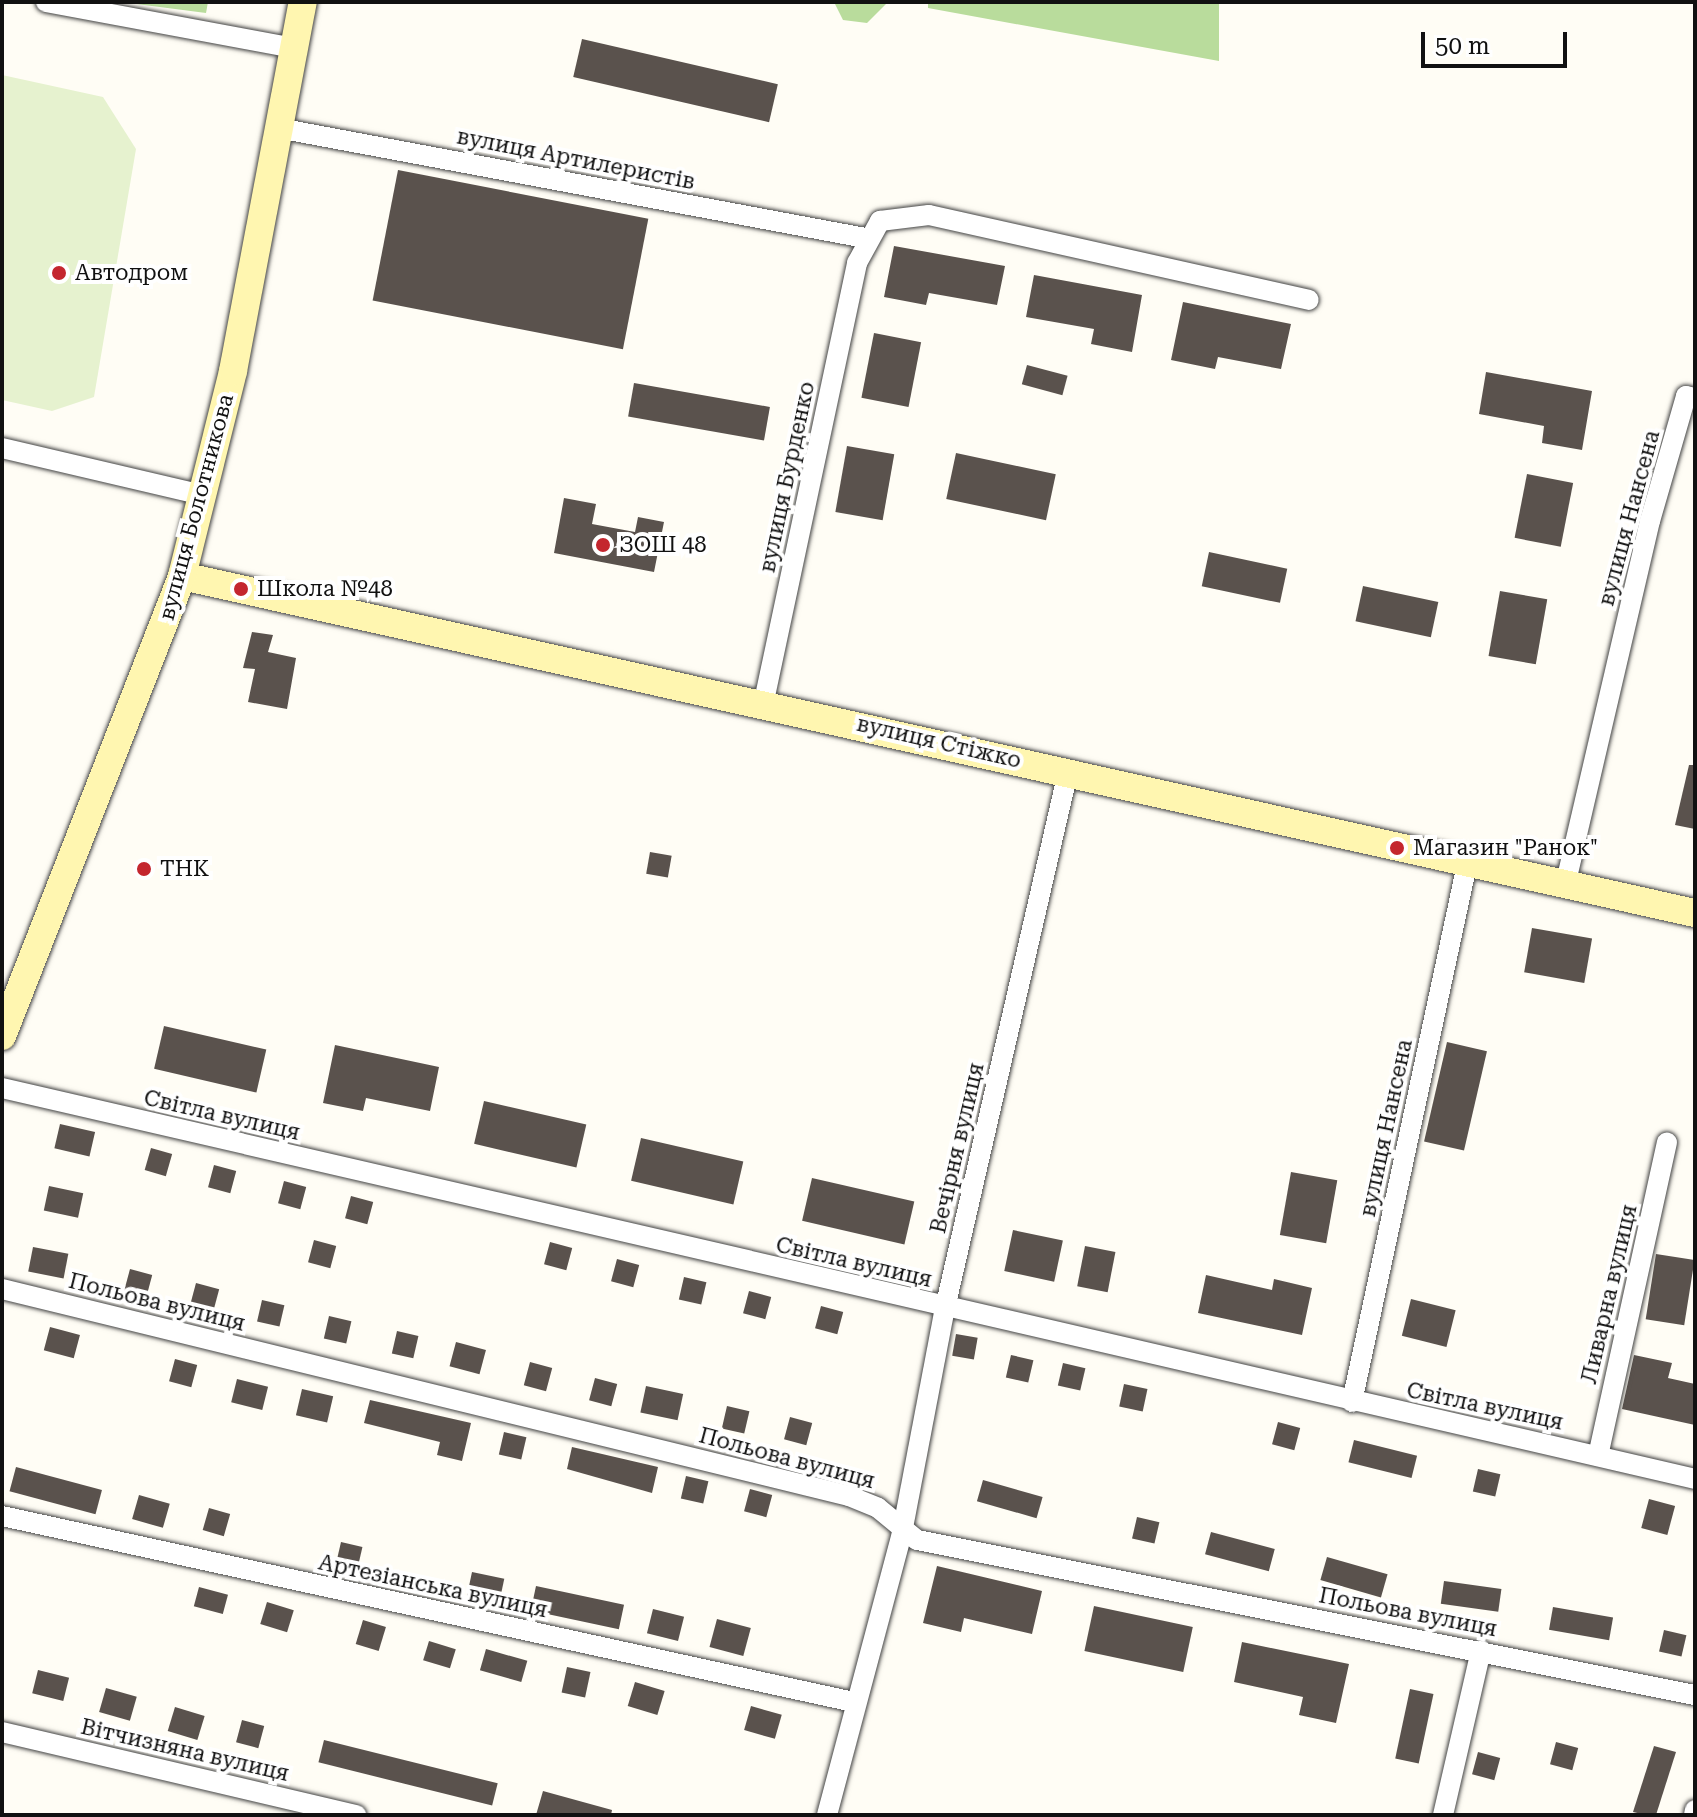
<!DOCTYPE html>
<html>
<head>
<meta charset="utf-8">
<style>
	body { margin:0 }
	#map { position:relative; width:1697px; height:1817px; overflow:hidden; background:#fffdf5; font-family:"Roboto Serif",serif }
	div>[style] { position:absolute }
	.forest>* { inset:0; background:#b9dc9c }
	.pitch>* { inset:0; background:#e6f2cf }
	.building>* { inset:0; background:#5a524d; transform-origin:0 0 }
	.roads { filter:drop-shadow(0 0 2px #444) drop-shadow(0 0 2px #444) }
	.street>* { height:20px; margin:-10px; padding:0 10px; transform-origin:10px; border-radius:10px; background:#fff }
	.secondary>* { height:28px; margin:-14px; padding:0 14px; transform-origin:14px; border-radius:14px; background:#fff6b0 }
	.dots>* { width:22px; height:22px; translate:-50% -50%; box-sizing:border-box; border:4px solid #fff; border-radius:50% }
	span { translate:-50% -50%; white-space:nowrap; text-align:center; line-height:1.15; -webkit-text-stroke:8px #fff; paint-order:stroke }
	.street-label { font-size:22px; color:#111 }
	.poi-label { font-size:22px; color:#111 }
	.left { translate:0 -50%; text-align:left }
	.frame { position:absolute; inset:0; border:4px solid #111; pointer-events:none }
	.scale { position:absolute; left:1421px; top:32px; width:146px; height:36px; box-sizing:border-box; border:4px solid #111; border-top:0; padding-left:10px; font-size:24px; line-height:28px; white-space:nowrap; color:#111; -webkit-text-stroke:6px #fff; paint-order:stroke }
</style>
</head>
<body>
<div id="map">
	<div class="forest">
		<div style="clip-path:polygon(121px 2px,208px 2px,206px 13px)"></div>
		<div style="clip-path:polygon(834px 2px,888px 2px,867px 23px,843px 20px)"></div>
		<div style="clip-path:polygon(928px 2px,1219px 2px,1219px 61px,928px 8px)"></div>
	</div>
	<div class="pitch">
		<div style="clip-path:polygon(2px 75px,103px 97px,136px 149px,94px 397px,52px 411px,2px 400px)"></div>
	</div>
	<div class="building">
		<div style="left:582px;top:39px;width:201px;height:39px;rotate:13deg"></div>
		<div style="left:398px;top:170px;width:255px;height:133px;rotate:11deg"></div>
		<div style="clip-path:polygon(894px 246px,1005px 266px,997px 305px,929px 293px,926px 305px,884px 297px)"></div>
		<div style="clip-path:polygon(1034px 275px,1142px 295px,1132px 352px,1091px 344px,1094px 329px,1026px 317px)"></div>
		<div style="clip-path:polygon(1183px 302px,1291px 324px,1281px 369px,1218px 357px,1215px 369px,1171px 360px)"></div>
		<div style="left:874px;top:333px;width:48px;height:66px;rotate:11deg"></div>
		<div style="left:1027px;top:365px;width:42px;height:20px;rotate:15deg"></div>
		<div style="clip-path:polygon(1486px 372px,1592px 391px,1582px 450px,1542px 443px,1544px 426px,1479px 414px)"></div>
		<div style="left:634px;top:383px;width:138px;height:34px;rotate:10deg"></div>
		<div style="left:847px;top:446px;width:48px;height:67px;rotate:10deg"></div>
		<div style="left:956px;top:453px;width:102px;height:47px;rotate:12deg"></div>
		<div style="left:1527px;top:474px;width:47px;height:65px;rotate:11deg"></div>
		<div style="clip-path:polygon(564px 498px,596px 504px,592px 524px,635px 532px,638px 517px,664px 522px,654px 572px,554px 553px)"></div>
		<div style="left:1209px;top:552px;width:80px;height:35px;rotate:12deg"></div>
		<div style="left:1363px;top:586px;width:77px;height:36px;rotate:12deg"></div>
		<div style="left:1500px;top:591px;width:48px;height:66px;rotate:10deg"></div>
		<div style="clip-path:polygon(252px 632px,273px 635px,268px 652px,296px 658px,287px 709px,248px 702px,255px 669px,243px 668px)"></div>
		<div style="clip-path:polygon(1689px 765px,1695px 765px,1695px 829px,1675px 825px)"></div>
		<div style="left:650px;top:852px;width:22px;height:22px;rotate:10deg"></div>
		<div style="left:1532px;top:928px;width:61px;height:45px;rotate:10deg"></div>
		<div style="left:164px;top:1026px;width:105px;height:44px;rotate:13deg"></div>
		<div style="left:1447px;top:1042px;width:41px;height:102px;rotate:13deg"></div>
		<div style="clip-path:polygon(335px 1045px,439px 1067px,430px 1111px,366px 1098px,363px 1111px,323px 1103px)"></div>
		<div style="left:484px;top:1101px;width:105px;height:44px;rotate:13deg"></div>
		<div style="left:60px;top:1124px;width:36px;height:25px;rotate:13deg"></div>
		<div style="left:641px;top:1138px;width:105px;height:44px;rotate:13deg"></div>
		<div style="left:151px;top:1148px;width:22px;height:23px;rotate:16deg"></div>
		<div style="left:214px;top:1165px;width:23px;height:23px;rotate:15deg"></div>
		<div style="left:1291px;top:1172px;width:47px;height:64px;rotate:10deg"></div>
		<div style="left:812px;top:1178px;width:105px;height:44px;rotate:13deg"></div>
		<div style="left:284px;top:1181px;width:23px;height:23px;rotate:15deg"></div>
		<div style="left:49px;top:1186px;width:35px;height:25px;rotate:12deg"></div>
		<div style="left:351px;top:1196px;width:23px;height:23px;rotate:15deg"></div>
		<div style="left:1013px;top:1230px;width:51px;height:42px;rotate:12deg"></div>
		<div style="left:314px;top:1240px;width:23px;height:23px;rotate:15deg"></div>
		<div style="left:550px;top:1242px;width:23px;height:23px;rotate:15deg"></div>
		<div style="left:1085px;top:1246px;width:31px;height:41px;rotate:11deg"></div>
		<div style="left:33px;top:1247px;width:36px;height:25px;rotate:11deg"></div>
		<div style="left:1656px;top:1254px;width:39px;height:66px;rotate:9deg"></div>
		<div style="left:617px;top:1259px;width:23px;height:23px;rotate:15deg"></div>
		<div style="left:130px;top:1269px;width:23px;height:23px;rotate:15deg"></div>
		<div style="clip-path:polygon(1206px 1275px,1272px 1290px,1274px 1279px,1312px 1288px,1302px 1335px,1198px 1313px)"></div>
		<div style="left:684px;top:1277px;width:23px;height:23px;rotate:13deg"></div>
		<div style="left:196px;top:1283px;width:24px;height:23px;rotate:15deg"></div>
		<div style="left:749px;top:1291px;width:23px;height:23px;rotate:15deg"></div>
		<div style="left:1411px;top:1299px;width:46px;height:38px;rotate:14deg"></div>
		<div style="left:262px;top:1300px;width:23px;height:22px;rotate:13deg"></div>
		<div style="left:821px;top:1306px;width:23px;height:23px;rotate:15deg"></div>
		<div style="left:329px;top:1316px;width:23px;height:23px;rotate:13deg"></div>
		<div style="left:50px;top:1327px;width:31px;height:24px;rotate:15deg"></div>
		<div style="left:397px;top:1331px;width:22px;height:23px;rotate:13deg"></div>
		<div style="left:956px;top:1334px;width:22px;height:22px;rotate:10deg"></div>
		<div style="left:456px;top:1342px;width:31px;height:25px;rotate:15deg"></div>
		<div style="left:1011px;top:1355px;width:23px;height:23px;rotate:13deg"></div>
		<div style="clip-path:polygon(1634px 1355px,1672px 1363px,1668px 1378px,1695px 1384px,1695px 1425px,1622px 1409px)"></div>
		<div style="left:175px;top:1359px;width:23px;height:23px;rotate:15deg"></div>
		<div style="left:530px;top:1362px;width:23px;height:24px;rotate:15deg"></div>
		<div style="left:1063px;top:1363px;width:23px;height:23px;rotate:13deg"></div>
		<div style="left:595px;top:1378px;width:23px;height:23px;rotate:15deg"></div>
		<div style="left:237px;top:1379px;width:32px;height:24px;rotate:14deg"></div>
		<div style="left:1124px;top:1384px;width:24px;height:23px;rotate:12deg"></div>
		<div style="left:646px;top:1386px;width:38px;height:27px;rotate:12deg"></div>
		<div style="left:302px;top:1389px;width:32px;height:27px;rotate:13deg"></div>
		<div style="clip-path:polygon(370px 1400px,471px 1423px,462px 1461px,437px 1455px,440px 1442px,364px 1423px)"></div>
		<div style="left:727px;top:1406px;width:23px;height:23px;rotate:13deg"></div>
		<div style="left:790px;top:1417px;width:23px;height:23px;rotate:15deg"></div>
		<div style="left:1278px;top:1422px;width:23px;height:23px;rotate:15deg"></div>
		<div style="left:504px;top:1432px;width:23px;height:23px;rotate:13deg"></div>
		<div style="left:1354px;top:1440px;width:65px;height:23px;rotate:14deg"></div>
		<div style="clip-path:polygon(572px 1447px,658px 1467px,652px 1493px,567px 1469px)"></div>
		<div style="left:16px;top:1467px;width:89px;height:25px;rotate:15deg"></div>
		<div style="left:1478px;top:1469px;width:23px;height:23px;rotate:13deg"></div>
		<div style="left:686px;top:1476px;width:23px;height:23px;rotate:13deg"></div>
		<div style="left:983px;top:1480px;width:62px;height:22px;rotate:16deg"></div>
		<div style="left:750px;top:1489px;width:23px;height:23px;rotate:15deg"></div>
		<div style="left:139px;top:1495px;width:32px;height:25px;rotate:16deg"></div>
		<div style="left:1649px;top:1499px;width:27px;height:30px;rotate:15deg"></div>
		<div style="left:209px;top:1508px;width:22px;height:23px;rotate:16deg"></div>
		<div style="left:1137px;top:1517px;width:23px;height:22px;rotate:13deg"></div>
		<div style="left:1211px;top:1532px;width:66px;height:23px;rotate:15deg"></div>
		<div style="left:341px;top:1542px;width:22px;height:22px;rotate:13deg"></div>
		<div style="left:1327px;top:1557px;width:63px;height:24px;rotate:16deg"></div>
		<div style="clip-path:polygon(937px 1566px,1042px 1591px,1032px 1634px,964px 1618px,961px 1632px,923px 1623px)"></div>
		<div style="left:472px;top:1572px;width:33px;height:25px;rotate:12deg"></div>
		<div style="left:1444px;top:1581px;width:58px;height:23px;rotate:8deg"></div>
		<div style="left:536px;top:1586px;width:90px;height:25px;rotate:12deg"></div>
		<div style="left:199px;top:1587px;width:30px;height:20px;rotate:15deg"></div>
		<div style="left:267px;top:1602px;width:28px;height:23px;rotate:17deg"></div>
		<div style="left:1094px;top:1606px;width:101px;height:46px;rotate:12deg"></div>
		<div style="left:1553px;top:1607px;width:61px;height:23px;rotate:10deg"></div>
		<div style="left:653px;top:1609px;width:32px;height:25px;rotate:14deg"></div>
		<div style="left:717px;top:1619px;width:35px;height:29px;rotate:15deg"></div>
		<div style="left:363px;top:1620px;width:24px;height:25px;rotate:17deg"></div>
		<div style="left:1664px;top:1630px;width:23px;height:22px;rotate:13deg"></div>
		<div style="left:429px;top:1641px;width:28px;height:20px;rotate:17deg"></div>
		<div style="clip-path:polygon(1242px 1642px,1349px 1664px,1336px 1723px,1299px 1715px,1303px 1697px,1234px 1682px)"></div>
		<div style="left:486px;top:1649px;width:43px;height:22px;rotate:16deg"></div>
		<div style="left:567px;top:1667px;width:24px;height:26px;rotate:12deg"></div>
		<div style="left:38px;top:1670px;width:32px;height:24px;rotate:14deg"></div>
		<div style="left:635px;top:1682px;width:31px;height:25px;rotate:17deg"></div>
		<div style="left:106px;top:1688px;width:32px;height:25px;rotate:16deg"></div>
		<div style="left:1410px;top:1689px;width:24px;height:71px;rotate:12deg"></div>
		<div style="left:751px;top:1706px;width:32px;height:25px;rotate:16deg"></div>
		<div style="left:175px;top:1707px;width:31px;height:25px;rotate:17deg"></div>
		<div style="left:242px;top:1720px;width:23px;height:23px;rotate:15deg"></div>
		<div style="left:324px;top:1740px;width:179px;height:23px;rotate:14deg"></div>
		<div style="left:1556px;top:1742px;width:23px;height:23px;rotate:15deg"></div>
		<div style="clip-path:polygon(1654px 1746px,1676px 1752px,1656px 1815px,1646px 1815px,1633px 1812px)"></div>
		<div style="left:1478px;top:1752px;width:23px;height:23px;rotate:15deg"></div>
		<div style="clip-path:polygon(543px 1791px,612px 1810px,611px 1815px,536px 1815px)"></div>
	</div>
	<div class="roads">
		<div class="street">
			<div style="left:46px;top:2px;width:251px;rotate:10.5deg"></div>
			<div style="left:278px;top:128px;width:597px;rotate:10.61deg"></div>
			<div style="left:2px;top:448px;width:206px;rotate:13.2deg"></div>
			<div style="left:764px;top:701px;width:448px;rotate:-78deg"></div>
			<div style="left:857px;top:263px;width:48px;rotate:-61.3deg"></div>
			<div style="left:880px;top:221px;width:49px;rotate:-7deg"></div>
			<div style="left:929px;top:215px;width:389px;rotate:12.6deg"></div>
			<div style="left:1565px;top:886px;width:375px;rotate:-76.9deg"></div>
			<div style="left:1650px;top:521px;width:130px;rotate:-73.9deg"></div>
			<div style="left:1686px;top:396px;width:9px;rotate:13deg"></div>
			<div style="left:2px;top:1088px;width:1738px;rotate:13deg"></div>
			<div style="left:2px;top:1289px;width:872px;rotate:13.73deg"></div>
			<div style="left:849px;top:1496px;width:31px;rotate:22deg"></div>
			<div style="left:878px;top:1508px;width:50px;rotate:39.4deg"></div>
			<div style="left:917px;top:1540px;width:793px;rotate:11.27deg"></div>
			<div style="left:1352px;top:1402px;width:550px;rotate:-77.93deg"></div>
			<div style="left:1598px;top:1456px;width:321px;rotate:-77.6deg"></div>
			<div style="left:2px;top:1516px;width:872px;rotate:12.32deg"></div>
			<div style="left:2px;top:1732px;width:364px;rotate:13.2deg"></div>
			<div style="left:827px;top:1815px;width:292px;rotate:-75.1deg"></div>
			<div style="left:902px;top:1533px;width:229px;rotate:-79.2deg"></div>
			<div style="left:945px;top:1308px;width:550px;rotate:-77.08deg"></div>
			<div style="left:1443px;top:1815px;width:169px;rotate:-77deg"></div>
			<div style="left:1694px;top:1815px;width:5px;rotate:-79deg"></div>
		</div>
		<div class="secondary">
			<div style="left:182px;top:576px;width:1550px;rotate:12.56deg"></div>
			<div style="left:2px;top:1036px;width:494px;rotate:-68.6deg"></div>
			<div style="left:182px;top:576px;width:211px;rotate:-76deg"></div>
			<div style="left:233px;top:371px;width:376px;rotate:-79.3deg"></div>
		</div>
	</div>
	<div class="dots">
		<div style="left:59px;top:273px;background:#c4262e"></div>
		<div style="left:603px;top:545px;background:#c4262e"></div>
		<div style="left:241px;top:589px;background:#c4262e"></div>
		<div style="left:1397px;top:848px;background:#c4262e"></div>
		<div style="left:144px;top:869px;background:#c4262e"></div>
	</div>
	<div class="street-label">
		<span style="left:576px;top:159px;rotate:11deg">вулиця Артилеристів</span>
		<span style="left:787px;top:477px;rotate:-78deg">вулиця Бурденко</span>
		<span style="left:196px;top:507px;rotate:-75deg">вулиця Болотникова</span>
		<span style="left:1629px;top:518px;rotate:-75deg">вулиця Нансена</span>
		<span style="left:939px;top:742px;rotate:13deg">вулиця Стіжко</span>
		<span style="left:222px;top:1115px;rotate:13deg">Світла вулиця</span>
		<span style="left:1386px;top:1128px;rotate:-78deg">вулиця Нансена</span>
		<span style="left:957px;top:1148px;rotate:-77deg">Вечірня вулиця</span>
		<span style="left:854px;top:1262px;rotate:13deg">Світла вулиця</span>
		<span style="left:1609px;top:1294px;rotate:-77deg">Ливарна вулиця</span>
		<span style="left:157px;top:1302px;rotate:14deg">Польова вулиця</span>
		<span style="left:1485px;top:1406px;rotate:12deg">Світла вулиця</span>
		<span style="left:787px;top:1458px;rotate:15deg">Польова вулиця</span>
		<span style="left:433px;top:1586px;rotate:12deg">Артезіанська вулиця</span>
		<span style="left:1408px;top:1612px;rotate:11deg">Польова вулиця</span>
		<span style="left:185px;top:1750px;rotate:13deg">Вітчизняна вулиця</span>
	</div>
	<div class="poi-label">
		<span class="left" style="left:75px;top:273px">Автодром</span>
		<span class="left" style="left:619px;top:545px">ЗОШ 48</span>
		<span class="left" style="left:257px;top:589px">Школа №48</span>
		<span class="left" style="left:1413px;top:848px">Магазин "Ранок"</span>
		<span class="left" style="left:160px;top:869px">ТНК</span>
	</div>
	<div class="frame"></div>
	<div class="scale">50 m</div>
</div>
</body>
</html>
